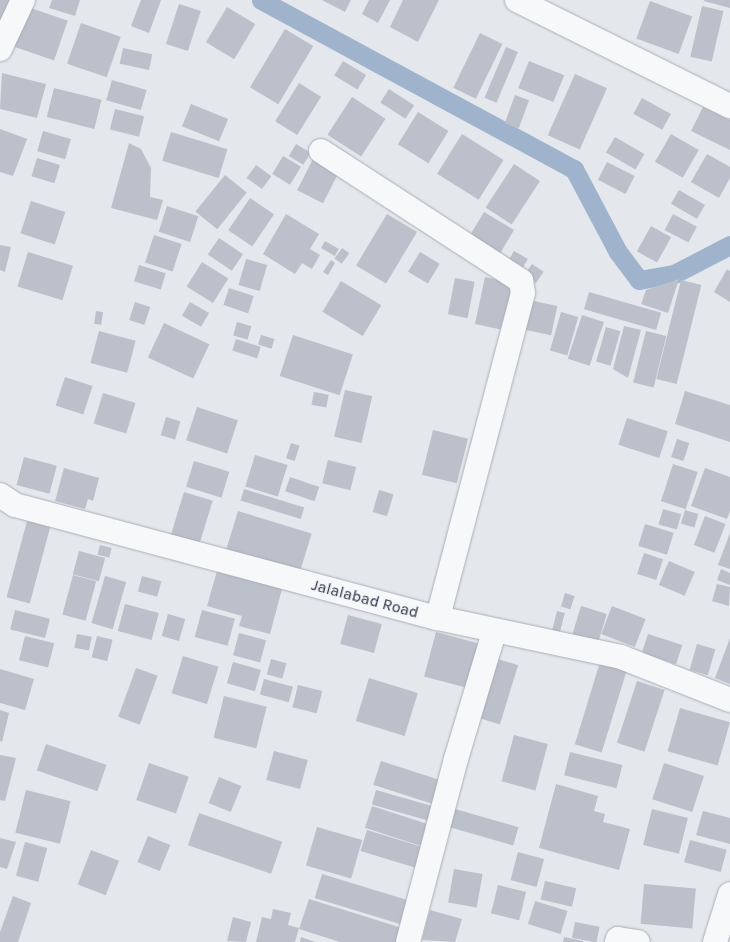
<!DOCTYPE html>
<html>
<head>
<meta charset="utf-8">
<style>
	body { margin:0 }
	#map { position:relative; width:730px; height:942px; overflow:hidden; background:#e4e7ec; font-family:Karla,sans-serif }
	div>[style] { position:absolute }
	.canal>* { height:19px; margin:-9.5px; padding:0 9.5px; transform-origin:9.5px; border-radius:9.5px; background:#9fb4cc }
	.building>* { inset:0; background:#bbc0ca; transform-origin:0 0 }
	.roads { filter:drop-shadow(0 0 1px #a9aeb7) drop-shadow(0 0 1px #a9aeb7) }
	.minor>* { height:24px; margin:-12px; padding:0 12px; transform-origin:12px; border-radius:12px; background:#f7f8fa }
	span { translate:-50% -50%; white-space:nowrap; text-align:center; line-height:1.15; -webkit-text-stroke:4px #f4f6f9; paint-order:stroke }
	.street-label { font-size:16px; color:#2b3445 }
</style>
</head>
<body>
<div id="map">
	<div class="canal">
		<div style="left:261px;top:0;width:356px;rotate:28.4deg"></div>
		<div style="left:574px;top:169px;width:94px;rotate:62.1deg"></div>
		<div style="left:618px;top:252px;width:35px;rotate:53deg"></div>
		<div style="left:639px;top:280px;width:36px;rotate:-10deg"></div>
		<div style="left:674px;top:274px;width:63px;rotate:-27.4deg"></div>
	</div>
	<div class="building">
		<div style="clip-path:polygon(0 0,13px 0,0 23px)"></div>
		<div style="clip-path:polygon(52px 0,80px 0,75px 16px,49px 8px)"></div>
		<div style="clip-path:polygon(141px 0,161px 0,149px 33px,131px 26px)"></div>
		<div style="clip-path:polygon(322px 0,351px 0,345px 12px)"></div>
		<div style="clip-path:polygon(369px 0,390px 0,378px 23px,362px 14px)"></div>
		<div style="clip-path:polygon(403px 0,439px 0,418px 42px,390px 27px)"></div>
		<div style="clip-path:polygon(730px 0,730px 8px,704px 1px,704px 0)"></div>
		<div style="left:650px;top:1px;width:45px;height:40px;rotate:20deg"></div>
		<div style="left:179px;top:4px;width:23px;height:42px;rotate:18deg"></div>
		<div style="left:702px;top:6px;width:22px;height:52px;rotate:13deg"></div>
		<div style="left:28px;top:7px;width:42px;height:42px;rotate:19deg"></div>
		<div style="left:227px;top:7px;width:33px;height:41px;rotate:31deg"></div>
		<div style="left:81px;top:23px;width:42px;height:43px;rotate:19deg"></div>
		<div style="left:285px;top:29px;width:33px;height:68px;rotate:31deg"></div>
		<div style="left:480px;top:33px;width:25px;height:61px;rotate:26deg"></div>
		<div style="left:506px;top:47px;width:13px;height:55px;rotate:23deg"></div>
		<div style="left:123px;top:48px;width:30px;height:16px;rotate:12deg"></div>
		<div style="left:343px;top:61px;width:27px;height:17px;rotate:31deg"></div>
		<div style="left:529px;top:61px;width:38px;height:29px;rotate:22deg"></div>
		<div style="clip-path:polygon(2px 73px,46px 84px,37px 118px,0 109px)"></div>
		<div style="left:575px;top:74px;width:35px;height:67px;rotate:24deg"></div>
		<div style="left:112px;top:80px;width:36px;height:21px;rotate:16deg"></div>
		<div style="left:299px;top:83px;width:26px;height:45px;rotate:32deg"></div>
		<div style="left:54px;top:88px;width:49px;height:30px;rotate:14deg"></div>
		<div style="left:389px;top:89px;width:30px;height:16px;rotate:33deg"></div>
		<div style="left:515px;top:95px;width:15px;height:30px;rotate:20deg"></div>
		<div style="left:352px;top:97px;width:40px;height:45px;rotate:33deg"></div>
		<div style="left:642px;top:98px;width:33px;height:18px;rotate:29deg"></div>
		<div style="left:191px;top:104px;width:40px;height:24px;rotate:22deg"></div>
		<div style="clip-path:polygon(703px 107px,730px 120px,730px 150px,691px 131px)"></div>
		<div style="left:115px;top:109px;width:30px;height:21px;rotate:14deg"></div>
		<div style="left:418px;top:112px;width:36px;height:38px;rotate:32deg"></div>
		<div style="clip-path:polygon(0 129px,27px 139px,13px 176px,0 172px)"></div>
		<div style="left:43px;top:131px;width:29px;height:21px;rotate:16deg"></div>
		<div style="left:171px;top:132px;width:59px;height:30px;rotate:17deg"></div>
		<div style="left:462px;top:134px;width:49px;height:47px;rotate:32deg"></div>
		<div style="left:671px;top:134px;width:32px;height:32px;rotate:30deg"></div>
		<div style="left:615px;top:137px;width:34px;height:18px;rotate:30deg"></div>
		<div style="clip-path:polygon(129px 143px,141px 149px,151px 168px,150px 197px,163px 200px,157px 220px,111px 208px)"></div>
		<div style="left:296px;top:144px;width:17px;height:14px;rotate:31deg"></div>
		<div style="clip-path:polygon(707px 154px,730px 167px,730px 178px,719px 198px,691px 182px)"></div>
		<div style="left:283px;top:156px;width:21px;height:21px;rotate:31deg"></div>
		<div style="left:37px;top:158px;width:24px;height:19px;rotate:17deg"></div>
		<div style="left:313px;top:159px;width:29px;height:35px;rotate:27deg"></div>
		<div style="left:607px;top:162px;width:31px;height:20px;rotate:27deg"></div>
		<div style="left:514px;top:164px;width:31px;height:52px;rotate:33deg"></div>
		<div style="left:256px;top:165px;width:19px;height:16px;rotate:36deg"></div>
		<div style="left:225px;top:175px;width:28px;height:47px;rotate:39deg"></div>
		<div style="left:679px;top:190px;width:30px;height:16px;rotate:30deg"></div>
		<div style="left:250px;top:198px;width:29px;height:39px;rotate:34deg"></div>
		<div style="left:31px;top:201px;width:36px;height:34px;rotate:18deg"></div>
		<div style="left:167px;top:206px;width:33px;height:27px;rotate:18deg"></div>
		<div style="left:484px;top:212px;width:35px;height:34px;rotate:31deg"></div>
		<div style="clip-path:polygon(286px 214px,319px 234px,310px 249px,320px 255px,312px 269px,302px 263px,295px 274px,263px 254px)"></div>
		<div style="left:387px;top:214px;width:35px;height:60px;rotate:31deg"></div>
		<div style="left:673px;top:214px;width:27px;height:18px;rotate:28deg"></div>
		<div style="left:651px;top:226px;width:23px;height:29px;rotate:29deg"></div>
		<div style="left:154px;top:235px;width:29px;height:29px;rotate:18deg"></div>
		<div style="left:219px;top:238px;width:29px;height:20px;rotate:34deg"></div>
		<div style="left:325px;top:241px;width:16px;height:8px;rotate:30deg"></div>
		<div style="clip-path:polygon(0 245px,11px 247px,5px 272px,0 270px)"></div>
		<div style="left:342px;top:248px;width:9px;height:13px;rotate:36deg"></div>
		<div style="left:514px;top:251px;width:16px;height:18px;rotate:30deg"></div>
		<div style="left:28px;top:252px;width:47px;height:36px;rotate:17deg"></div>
		<div style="left:420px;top:252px;width:23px;height:23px;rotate:31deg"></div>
		<div style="left:246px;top:259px;width:22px;height:27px;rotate:16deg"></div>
		<div style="clip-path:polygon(331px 260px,335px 263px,328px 275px,323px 272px)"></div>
		<div style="left:202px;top:262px;width:31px;height:29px;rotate:32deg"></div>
		<div style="left:532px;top:264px;width:14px;height:14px;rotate:34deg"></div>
		<div style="left:139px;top:265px;width:28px;height:17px;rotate:17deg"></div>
		<div style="clip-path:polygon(727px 269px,730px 271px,730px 302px,714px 292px)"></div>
		<div style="left:485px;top:277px;width:35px;height:48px;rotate:12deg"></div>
		<div style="left:455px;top:278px;width:20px;height:37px;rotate:11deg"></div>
		<div style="clip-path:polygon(679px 279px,668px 313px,641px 304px,646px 290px)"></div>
		<div style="left:681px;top:280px;width:21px;height:102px;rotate:14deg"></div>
		<div style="left:341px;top:281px;width:47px;height:36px;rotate:31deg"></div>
		<div style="left:229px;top:288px;width:26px;height:18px;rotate:18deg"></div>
		<div style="left:589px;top:292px;width:75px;height:18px;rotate:16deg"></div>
		<div style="left:529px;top:300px;width:29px;height:30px;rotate:12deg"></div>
		<div style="left:135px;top:302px;width:16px;height:19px;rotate:18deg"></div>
		<div style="left:190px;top:302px;width:22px;height:16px;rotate:30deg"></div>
		<div style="left:96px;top:311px;width:7px;height:13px;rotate:8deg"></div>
		<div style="left:561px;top:312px;width:18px;height:40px;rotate:16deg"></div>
		<div style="left:582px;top:315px;width:23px;height:46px;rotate:18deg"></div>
		<div style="left:237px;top:322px;width:15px;height:14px;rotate:16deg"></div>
		<div style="left:164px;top:323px;width:50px;height:38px;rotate:25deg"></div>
		<div style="clip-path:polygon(624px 326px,641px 330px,628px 378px,613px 369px)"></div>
		<div style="left:606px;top:327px;width:15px;height:36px;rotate:16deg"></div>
		<div style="left:99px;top:331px;width:38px;height:33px;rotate:15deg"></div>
		<div style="left:646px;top:331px;width:21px;height:53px;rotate:14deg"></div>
		<div style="left:261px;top:335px;width:14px;height:10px;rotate:17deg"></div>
		<div style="left:293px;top:335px;width:63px;height:43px;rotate:18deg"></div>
		<div style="left:236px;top:339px;width:26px;height:12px;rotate:18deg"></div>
		<div style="left:65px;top:377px;width:29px;height:30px;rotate:18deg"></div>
		<div style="left:345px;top:390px;width:28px;height:48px;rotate:13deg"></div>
		<div style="clip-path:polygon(685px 391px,730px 405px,730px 442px,675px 424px)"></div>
		<div style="left:314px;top:392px;width:15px;height:13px;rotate:11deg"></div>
		<div style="left:103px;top:393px;width:34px;height:32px;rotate:17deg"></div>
		<div style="left:197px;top:407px;width:43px;height:35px;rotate:18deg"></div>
		<div style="left:166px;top:417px;width:15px;height:19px;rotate:16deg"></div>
		<div style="left:627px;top:418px;width:43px;height:28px;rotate:18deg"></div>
		<div style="left:433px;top:430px;width:36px;height:46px;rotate:14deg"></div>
		<div style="left:677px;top:439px;width:13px;height:19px;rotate:18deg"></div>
		<div style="left:291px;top:443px;width:9px;height:16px;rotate:18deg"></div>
		<div style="left:255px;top:455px;width:34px;height:33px;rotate:17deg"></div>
		<div style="left:24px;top:457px;width:34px;height:29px;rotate:15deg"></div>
		<div style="left:328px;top:460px;width:29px;height:24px;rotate:14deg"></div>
		<div style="left:194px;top:461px;width:37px;height:27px;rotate:17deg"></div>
		<div style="left:673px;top:464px;width:26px;height:39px;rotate:18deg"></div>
		<div style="clip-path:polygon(64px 468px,99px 478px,93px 501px,88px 499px,85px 509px,55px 501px)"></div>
		<div style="clip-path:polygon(705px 468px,730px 477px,730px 511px,727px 519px,691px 506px)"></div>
		<div style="left:290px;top:477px;width:31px;height:15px;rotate:19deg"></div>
		<div style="left:244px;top:489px;width:63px;height:12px;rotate:17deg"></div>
		<div style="left:379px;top:490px;width:15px;height:23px;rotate:16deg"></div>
		<div style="left:184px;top:492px;width:30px;height:52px;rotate:17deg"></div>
		<div style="left:663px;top:509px;width:19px;height:16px;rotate:16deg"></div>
		<div style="left:685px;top:510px;width:14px;height:14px;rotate:17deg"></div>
		<div style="left:238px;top:511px;width:77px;height:45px;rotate:17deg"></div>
		<div style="left:705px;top:516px;width:22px;height:31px;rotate:21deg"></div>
		<div style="left:27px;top:521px;width:24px;height:79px;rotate:15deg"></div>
		<div style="left:645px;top:524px;width:30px;height:23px;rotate:17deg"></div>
		<div style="clip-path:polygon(730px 533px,730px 569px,718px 565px)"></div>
		<div style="left:100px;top:545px;width:12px;height:10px;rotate:14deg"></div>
		<div style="left:79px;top:551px;width:27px;height:24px;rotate:15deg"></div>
		<div style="left:644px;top:553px;width:20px;height:22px;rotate:18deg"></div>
		<div style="left:669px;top:561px;width:28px;height:26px;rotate:23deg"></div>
		<div style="clip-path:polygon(721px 569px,730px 573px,730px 585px,717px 580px)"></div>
		<div style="clip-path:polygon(217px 571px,282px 589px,270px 634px,239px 626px,242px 616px,207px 606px)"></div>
		<div style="left:73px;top:575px;width:24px;height:41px;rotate:15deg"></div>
		<div style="left:105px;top:576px;width:22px;height:49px;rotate:16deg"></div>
		<div style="left:142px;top:576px;width:20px;height:16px;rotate:15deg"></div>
		<div style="clip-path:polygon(717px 584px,730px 587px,729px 606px,712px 601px)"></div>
		<div style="left:565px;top:593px;width:10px;height:14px;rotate:17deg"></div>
		<div style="left:125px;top:604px;width:35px;height:28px;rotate:15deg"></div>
		<div style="left:581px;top:606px;width:27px;height:30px;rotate:17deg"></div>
		<div style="left:612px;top:606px;width:36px;height:30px;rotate:21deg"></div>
		<div style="left:15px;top:610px;width:36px;height:20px;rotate:14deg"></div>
		<div style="left:202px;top:610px;width:34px;height:28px;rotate:15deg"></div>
		<div style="left:557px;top:611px;width:8px;height:20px;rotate:14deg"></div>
		<div style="left:168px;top:614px;width:18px;height:23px;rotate:16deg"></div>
		<div style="left:348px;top:615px;width:35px;height:30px;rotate:15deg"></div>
		<div style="left:436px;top:632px;width:49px;height:46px;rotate:15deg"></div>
		<div style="left:239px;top:633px;width:28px;height:23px;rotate:15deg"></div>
		<div style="left:77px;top:634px;width:15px;height:14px;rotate:11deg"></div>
		<div style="left:648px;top:634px;width:36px;height:20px;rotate:18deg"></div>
		<div style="left:25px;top:636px;width:30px;height:25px;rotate:14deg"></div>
		<div style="left:97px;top:636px;width:16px;height:22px;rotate:14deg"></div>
		<div style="clip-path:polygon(730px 638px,730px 684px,715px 678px)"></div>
		<div style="left:697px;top:644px;width:19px;height:27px;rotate:16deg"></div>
		<div style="left:183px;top:656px;width:37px;height:39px;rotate:17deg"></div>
		<div style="left:271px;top:659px;width:16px;height:16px;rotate:15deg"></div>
		<div style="left:498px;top:659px;width:21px;height:62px;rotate:17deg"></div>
		<div style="left:233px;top:662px;width:29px;height:22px;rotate:16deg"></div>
		<div style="left:600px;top:662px;width:28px;height:86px;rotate:17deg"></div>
		<div style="left:136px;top:668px;width:23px;height:52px;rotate:20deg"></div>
		<div style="clip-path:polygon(0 669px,34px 679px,25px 710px,0 703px)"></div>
		<div style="left:369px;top:678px;width:51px;height:45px;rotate:17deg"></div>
		<div style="left:264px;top:679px;width:30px;height:16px;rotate:15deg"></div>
		<div style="left:637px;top:681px;width:29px;height:65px;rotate:18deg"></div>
		<div style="left:298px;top:685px;width:25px;height:23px;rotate:14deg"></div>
		<div style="left:224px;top:696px;width:44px;height:43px;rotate:14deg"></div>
		<div style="left:680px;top:708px;width:52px;height:45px;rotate:16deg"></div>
		<div style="clip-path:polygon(0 710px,9px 713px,2px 742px,0 741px)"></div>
		<div style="left:514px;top:735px;width:35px;height:48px;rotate:15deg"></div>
		<div style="left:46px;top:744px;width:64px;height:28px;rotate:19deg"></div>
		<div style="left:274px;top:751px;width:35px;height:30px;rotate:15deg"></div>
		<div style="left:570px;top:752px;width:54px;height:24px;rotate:14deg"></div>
		<div style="clip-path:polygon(0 755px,16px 758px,5px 801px,0 800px)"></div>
		<div style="left:381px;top:761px;width:65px;height:25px;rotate:18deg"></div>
		<div style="left:149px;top:763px;width:42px;height:39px;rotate:19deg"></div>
		<div style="left:664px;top:763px;width:42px;height:38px;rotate:18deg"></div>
		<div style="left:219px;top:777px;width:24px;height:28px;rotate:22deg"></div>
		<div style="clip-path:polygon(556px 784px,598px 796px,594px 811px,605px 814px,603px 822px,630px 829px,619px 870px,539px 848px)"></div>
		<div style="left:26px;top:790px;width:46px;height:44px;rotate:14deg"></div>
		<div style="left:376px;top:790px;width:60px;height:15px;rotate:16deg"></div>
		<div style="left:372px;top:806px;width:63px;height:23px;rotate:18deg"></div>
		<div style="left:455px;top:809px;width:66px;height:19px;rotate:16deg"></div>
		<div style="left:652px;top:809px;width:37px;height:37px;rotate:14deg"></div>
		<div style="clip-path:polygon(703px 811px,730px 818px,730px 844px,696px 835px)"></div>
		<div style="left:199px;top:813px;width:88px;height:34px;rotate:19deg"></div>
		<div style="left:317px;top:827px;width:47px;height:40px;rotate:16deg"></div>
		<div style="left:367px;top:830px;width:65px;height:22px;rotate:17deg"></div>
		<div style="left:148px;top:836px;width:24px;height:28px;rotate:22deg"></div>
		<div style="clip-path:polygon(0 838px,16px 842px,7px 869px,0 867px)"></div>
		<div style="left:690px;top:840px;width:38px;height:23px;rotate:15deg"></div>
		<div style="left:25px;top:842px;width:23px;height:35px;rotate:15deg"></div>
		<div style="left:91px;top:850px;width:30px;height:37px;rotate:21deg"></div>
		<div style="left:518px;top:852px;width:27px;height:29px;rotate:15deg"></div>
		<div style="left:454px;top:869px;width:29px;height:34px;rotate:10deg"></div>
		<div style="left:322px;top:874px;width:96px;height:25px;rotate:17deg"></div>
		<div style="left:545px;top:881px;width:32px;height:19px;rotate:13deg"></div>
		<div style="left:644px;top:884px;width:52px;height:40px;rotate:5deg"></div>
		<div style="left:498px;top:885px;width:29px;height:29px;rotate:14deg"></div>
		<div style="clip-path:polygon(13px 896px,31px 903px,18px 942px,0 942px,0 932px)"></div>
		<div style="clip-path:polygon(309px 899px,402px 928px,397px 942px,340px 942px,299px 929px)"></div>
		<div style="left:535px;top:901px;width:34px;height:24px;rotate:17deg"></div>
		<div style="clip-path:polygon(273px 909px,291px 913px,288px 925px,299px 928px,295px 942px,256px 942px,262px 917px,271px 919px)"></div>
		<div style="clip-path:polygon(430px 910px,462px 919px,455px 942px,422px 940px)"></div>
		<div style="clip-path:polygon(233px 917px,251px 922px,246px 942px,227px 941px)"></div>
		<div style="left:575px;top:922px;width:25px;height:16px;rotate:11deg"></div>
		<div style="clip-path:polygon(301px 937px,315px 942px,300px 942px)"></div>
		<div style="clip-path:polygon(564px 937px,583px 941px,583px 942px,563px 942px)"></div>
	</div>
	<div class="roads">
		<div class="minor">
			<div style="left:517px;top:0;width:238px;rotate:26.5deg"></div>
			<div style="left:0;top:49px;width:54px;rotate:-64.9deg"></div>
			<div style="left:321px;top:151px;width:239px;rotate:33deg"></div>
			<div style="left:521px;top:281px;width:12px;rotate:81deg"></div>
			<div style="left:523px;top:293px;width:336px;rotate:104.7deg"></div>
			<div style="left:0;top:495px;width:18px;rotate:34deg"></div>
			<div style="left:15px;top:505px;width:438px;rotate:15deg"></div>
			<div style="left:438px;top:618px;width:187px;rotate:12deg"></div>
			<div style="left:621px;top:657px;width:117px;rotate:21.5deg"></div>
			<div style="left:408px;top:942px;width:189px;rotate:-75.3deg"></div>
			<div style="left:456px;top:759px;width:133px;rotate:-73.3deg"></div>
			<div style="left:617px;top:942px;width:3px;rotate:-72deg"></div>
			<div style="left:618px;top:939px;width:20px;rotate:9deg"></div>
			<div style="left:715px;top:942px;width:50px;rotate:-72.6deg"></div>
		</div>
	</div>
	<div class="street-label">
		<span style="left:365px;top:599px;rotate:15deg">Jalalabad Road</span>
	</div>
</div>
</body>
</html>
